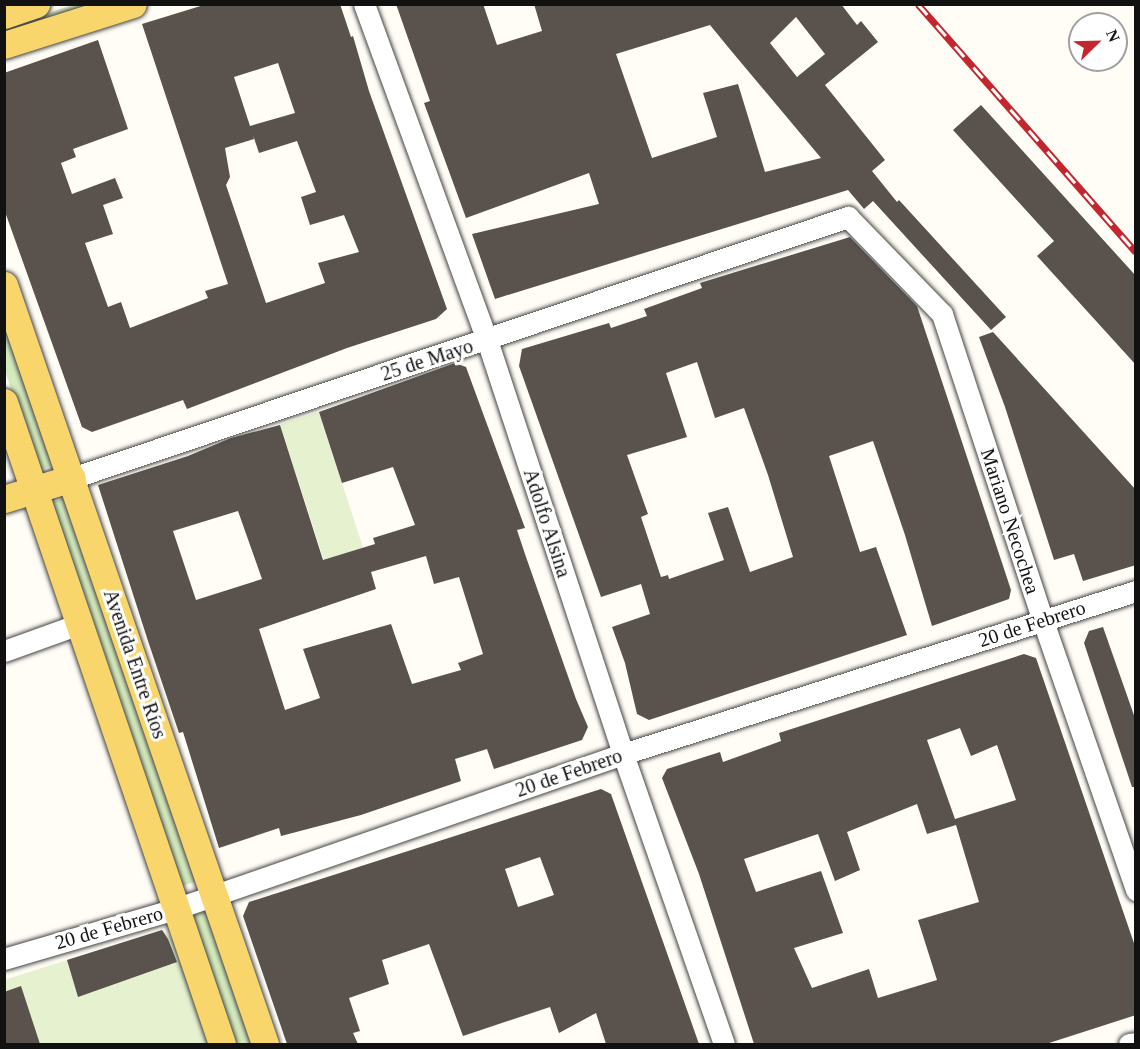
<!DOCTYPE html>
<html>
<head>
<meta charset="utf-8">
<style>
	body { margin:0 }
	#map { position:relative; width:1140px; height:1049px; overflow:hidden; background:#fffdf5; font-family:"Times New Roman",serif }
	div>[style] { position:absolute }
	.green>* { inset:0; background:#d5ebbd; transform-origin:0 0 }
	.pitch>* { inset:0; background:#e6f2cf; transform-origin:0 0 }
	.building>* { inset:0; background:#5a524d }
	.roads { filter:drop-shadow(0 0 2px #444) drop-shadow(0 0 2px #444) }
	.minor>* { height:21px; margin:-10.5px; padding:0 10.5px; transform-origin:10.5px; border-radius:10.5px; background:#fff }
	.major>* { height:27px; margin:-13.5px; padding:0 13.5px; transform-origin:13.5px; border-radius:13.5px; background:#f9d66b }
	.rail>* { height:7px; margin-top:-3.5px; transform-origin:0; background:repeating-linear-gradient(90deg,#fff 0 14px,#c4262e 0 28px); box-sizing:border-box; border-block:2px solid #c4262e }
	span { translate:-50% -50%; white-space:nowrap; text-align:center; line-height:1.15; -webkit-text-stroke:6px #fff; paint-order:stroke }
	.street-label { font-size:20px; color:#111 }
	.frame { position:absolute; inset:0; border:6px solid #111; pointer-events:none }
	.north { position:absolute; left:1068px; top:12px; width:60px; height:60px; box-sizing:border-box; background:#fff; border:2px solid #a0a0a0; border-radius:50%; rotate:67deg; font-size:16px; font-weight:700; line-height:24px; text-align:center; color:#111 }
	.north::after { content:''; display:block; margin:auto; width:21px; height:27px; background:#c4262e; clip-path:polygon(50% 0,100% 100%,50% 72%,0 100%) }
</style>
</head>
<body>
<div id="map">
	<div class="green">
		<div style="clip-path:polygon(73px 5px,100px 5px,5px 36px,4px 27px)"></div>
		<div style="clip-path:polygon(4px 319px,54px 465px,38px 470px,5px 371px)"></div>
		<div style="left:65px;top:498px;width:405px;height:17px;rotate:71deg"></div>
		<div style="left:206px;top:911px;width:141px;height:17px;rotate:71deg"></div>
	</div>
	<div class="pitch">
		<div style="left:319px;top:412px;width:143px;height:41px;rotate:72deg"></div>
		<div style="clip-path:polygon(162px 930px,176px 943px,208px 1044px,5px 1044px,4px 980px)"></div>
	</div>
	<div class="building">
		<div style="clip-path:polygon(evenodd,207px 4px,340px 4px,351px 37px,353px 36px,369px 91px,447px 309px,436px 319px,347px 348px,187px 409px,183px 400px,92px 432px,82px 427px,4px 209px,4px 73px,98px 40px,128px 129px,73px 149px,76px 157px,61px 163px,72px 194px,115px 178px,123px 198px,103px 205px,113px 234px,85px 243px,108px 307px,121px 302px,130px 328px,208px 298px,205px 291px,228px 284px,142px 24px,207px 4px,278px 63px,295px 113px,250px 126px,234px 77px,278px 63px,207px 4px,253px 135px,259px 153px,297px 141px,316px 192px,301px 197px,310px 225px,344px 215px,359px 252px,318px 263px,325px 283px,266px 303px,226px 185px,230px 177px,225px 148px,254px 139px,253px 135px)"></div>
		<div style="clip-path:polygon(evenodd,396px 4px,483px 4px,497px 45px,542px 31px,534px 4px,841px 4px,857px 25px,861px 21px,878px 42px,825px 85px,885px 160px,872px 171px,897px 202px,899px 200px,1006px 317px,991px 330px,873px 201px,864px 209px,848px 190px,495px 299px,472px 234px,599px 204px,589px 173px,466px 218px,424px 103px,430px 101px,396px 4px,796px 17px,825px 54px,797px 77px,770px 43px,796px 17px,396px 4px,710px 25px,728px 47px,821px 158px,765px 172px,738px 84px,703px 93px,717px 137px,652px 158px,616px 54px,710px 25px)"></div>
		<div style="clip-path:polygon(981px 105px,1136px 276px,1136px 365px,1037px 256px,1054px 241px,953px 130px)"></div>
		<div style="clip-path:polygon(evenodd,850px 237px,917px 306px,1011px 590px,1009px 599px,932px 626px,905px 535px,873px 441px,829px 456px,860px 552px,876px 547px,907px 635px,649px 720px,637px 714px,625px 663px,612px 627px,650px 614px,641px 584px,601px 597px,519px 366px,522px 349px,609px 323px,611px 328px,647px 316px,644px 309px,702px 288px,700px 283px,850px 237px,697px 362px,715px 418px,744px 408px,768px 475px,793px 557px,750px 572px,728px 507px,708px 513px,724px 560px,669px 579px,668px 575px,661px 577px,641px 517px,648px 514px,627px 455px,687px 437px,666px 373px,697px 362px)"></div>
		<div style="clip-path:polygon(993px 332px,1136px 490px,1136px 565px,1083px 581px,1074px 554px,1054px 560px,1005px 407px,979px 337px)"></div>
		<div style="clip-path:polygon(evenodd,455px 363px,466px 367px,525px 528px,517px 530px,526px 557px,576px 699px,588px 727px,582px 740px,494px 769px,487px 749px,455px 759px,461px 781px,361px 815px,281px 836px,279px 828px,219px 848px,183px 732px,179px 733px,148px 641px,98px 485px,188px 456px,231px 438px,280px 425px,323px 560px,375px 544px,373px 538px,415px 525px,393px 467px,342px 483px,319px 412px,455px 363px,238px 511px,262px 579px,196px 600px,173px 531px,238px 511px,455px 363px,426px 556px,434px 584px,459px 577px,483px 654px,458px 663px,461px 670px,412px 684px,391px 624px,303px 649px,320px 698px,285px 710px,259px 629px,376px 589px,371px 572px,426px 556px)"></div>
		<div style="clip-path:polygon(1103px 627px,1136px 721px,1136px 787px,1132px 787px,1084px 643px,1089px 631px)"></div>
		<div style="clip-path:polygon(evenodd,1024px 654px,1036px 658px,1136px 949px,1136px 1015px,1046px 1044px,754px 1044px,699px 874px,662px 778px,667px 769px,720px 752px,723px 762px,781px 741px,779px 733px,1024px 654px,960px 728px,971px 756px,997px 745px,1016px 800px,955px 819px,927px 740px,960px 728px,1024px 654px,917px 804px,927px 834px,956px 825px,979px 902px,918px 920px,937px 980px,878px 998px,869px 969px,812px 988px,794px 948px,843px 933px,821px 871px,756px 892px,744px 859px,818px 834px,835px 881px,860px 870px,847px 832px,917px 804px)"></div>
		<div style="clip-path:polygon(evenodd,601px 789px,611px 794px,699px 1044px,606px 1044px,596px 1013px,559px 1033px,550px 1007px,463px 1036px,429px 944px,382px 960px,389px 984px,349px 998px,360px 1031px,353px 1033px,358px 1044px,287px 1044px,243px 916px,249px 902px,601px 789px,540px 857px,554px 895px,518px 907px,505px 869px,540px 857px)"></div>
		<div style="clip-path:polygon(162px 930px,168px 939px,177px 962px,78px 997px,67px 960px)"></div>
		<div style="clip-path:polygon(21px 986px,40px 1044px,4px 1044px,4px 992px)"></div>
	</div>
	<div class="roads">
		<div class="minor">
			<div style="left:364px;top:4px;width:358px;rotate:69.9deg"></div>
			<div style="left:487px;top:340px;width:436px;rotate:71.8deg"></div>
			<div style="left:623px;top:754px;width:307px;rotate:70.8deg"></div>
			<div style="left:72px;top:478px;width:819px;rotate:-18.59deg"></div>
			<div style="left:848px;top:217px;width:135px;rotate:45.9deg"></div>
			<div style="left:942px;top:314px;width:323px;rotate:71.8deg"></div>
			<div style="left:1043px;top:621px;width:285px;rotate:70.9deg"></div>
			<div style="left:4px;top:651px;width:80px;rotate:-19.8deg"></div>
			<div style="left:4px;top:959px;width:178px;rotate:-16.3deg"></div>
			<div style="left:175px;top:909px;width:474px;rotate:-19.1deg"></div>
			<div style="left:623px;top:754px;width:538px;rotate:-17.63deg"></div>
			<div style="left:1129px;top:1044px;width:7px;rotate:-8deg"></div>
		</div>
		<div class="major">
			<div style="left:4px;top:15px;width:34px;rotate:-19deg"></div>
			<div style="left:4px;top:45px;width:135px;rotate:-17.6deg"></div>
			<div style="left:4px;top:285px;width:803px;rotate:71.02deg"></div>
			<div style="left:4px;top:402px;width:678px;rotate:71.24deg"></div>
			<div style="left:4px;top:499px;width:71px;rotate:-17.2deg"></div>
		</div>
	</div>
	<div class="rail">
		<div style="left:918px;top:4px;width:330px;rotate:48.7deg"></div>
	</div>
	<div class="street-label">
		<span style="left:427px;top:360px;rotate:-18deg">25 de Mayo</span>
		<span style="left:1010px;top:521px;rotate:72deg">Mariano Necochea</span>
		<span style="left:547px;top:523px;rotate:72deg">Adolfo Alsina</span>
		<span style="left:1032px;top:624px;rotate:-18deg">20 de Febrero</span>
		<span style="left:135px;top:664px;rotate:71deg">Avenida Entre Ríos</span>
		<span style="left:569px;top:773px;rotate:-19deg">20 de Febrero</span>
		<span style="left:109px;top:928px;rotate:-16deg">20 de Febrero</span>
	</div>
	<div class="frame"></div>
	<div class="north">N</div>
</div>
</body>
</html>
